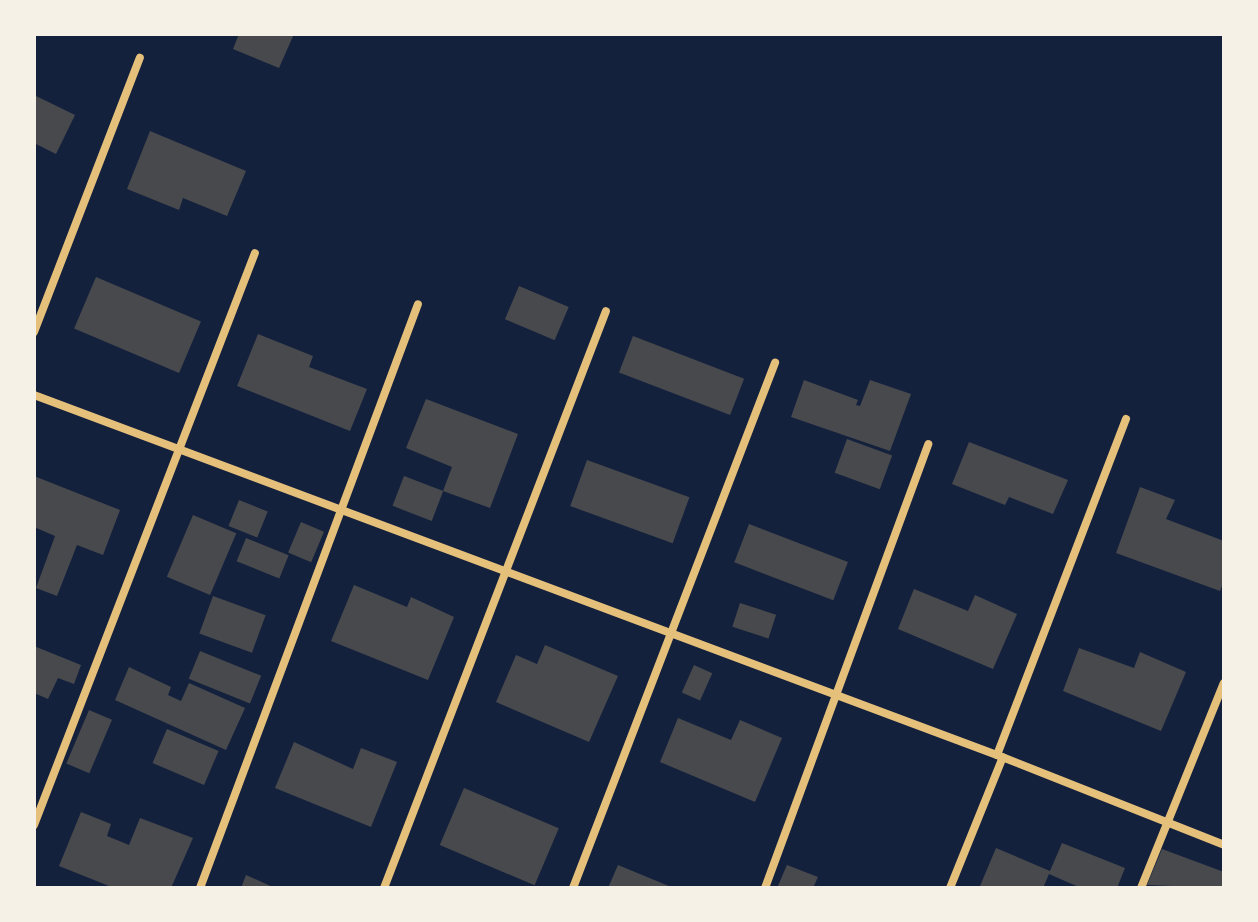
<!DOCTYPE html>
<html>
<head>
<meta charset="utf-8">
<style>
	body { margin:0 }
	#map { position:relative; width:1258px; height:922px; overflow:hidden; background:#14213d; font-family:Literata,serif }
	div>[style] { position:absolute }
	.building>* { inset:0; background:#48494c; transform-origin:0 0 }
	.minor>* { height:8px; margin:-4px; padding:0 4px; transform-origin:4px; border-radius:4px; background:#e5c07b }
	span { translate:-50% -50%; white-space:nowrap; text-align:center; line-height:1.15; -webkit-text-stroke:8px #f6f1e7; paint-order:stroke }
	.frame { position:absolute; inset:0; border:36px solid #f6f1e7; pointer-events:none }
</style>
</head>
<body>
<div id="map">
	<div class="building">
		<div style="clip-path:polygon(239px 34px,294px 34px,279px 68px,233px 49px)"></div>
		<div style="clip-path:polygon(34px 95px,75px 115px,56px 154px,34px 143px)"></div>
		<div style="clip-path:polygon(150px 131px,246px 171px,227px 216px,183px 198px,179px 210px,127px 189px)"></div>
		<div style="left:96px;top:277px;width:114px;height:56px;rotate:23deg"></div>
		<div style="left:519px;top:286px;width:54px;height:36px;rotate:23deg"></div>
		<div style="clip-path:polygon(258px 334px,313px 356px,309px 367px,367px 389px,350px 431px,237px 386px)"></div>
		<div style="left:633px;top:336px;width:119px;height:39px;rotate:21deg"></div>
		<div style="clip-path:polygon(804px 380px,858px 400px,856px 405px,860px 406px,870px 380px,911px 394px,890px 451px,791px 417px)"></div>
		<div style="clip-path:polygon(426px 399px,518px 434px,490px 508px,443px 491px,452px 467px,406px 448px)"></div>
		<div style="left:847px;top:439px;width:48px;height:36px;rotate:20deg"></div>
		<div style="clip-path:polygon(969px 442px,1068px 480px,1053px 514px,1009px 497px,1005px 505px,952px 484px)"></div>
		<div style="left:587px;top:460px;width:109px;height:49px;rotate:20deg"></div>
		<div style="clip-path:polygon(34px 476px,120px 510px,103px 555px,77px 545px,57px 596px,36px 588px,55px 536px,34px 527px)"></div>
		<div style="left:404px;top:476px;width:42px;height:32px;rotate:21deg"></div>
		<div style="clip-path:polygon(1140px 487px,1175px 500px,1166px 519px,1224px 541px,1224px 581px,1220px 591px,1116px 553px)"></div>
		<div style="left:239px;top:500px;width:31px;height:28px;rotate:22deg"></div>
		<div style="left:193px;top:515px;width:47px;height:67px;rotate:23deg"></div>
		<div style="left:301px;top:522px;width:25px;height:33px;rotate:23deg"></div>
		<div style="left:749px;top:524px;width:106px;height:41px;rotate:21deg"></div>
		<div style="left:246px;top:538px;width:46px;height:25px;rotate:22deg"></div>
		<div style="clip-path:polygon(354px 585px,407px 607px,411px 597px,454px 617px,428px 680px,331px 641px)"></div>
		<div style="clip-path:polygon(914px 589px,968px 611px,975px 595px,1017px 614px,993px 669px,898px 629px)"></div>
		<div style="left:213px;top:596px;width:56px;height:40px;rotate:20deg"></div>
		<div style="left:740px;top:603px;width:38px;height:25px;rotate:18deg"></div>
		<div style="clip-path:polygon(545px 645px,618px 676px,589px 742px,496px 702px,516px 655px,537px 664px)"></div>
		<div style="clip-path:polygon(34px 646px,81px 665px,74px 684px,58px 678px,48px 699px,34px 693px)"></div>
		<div style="clip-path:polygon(1079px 648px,1134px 668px,1140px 652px,1186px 672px,1161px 731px,1063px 691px)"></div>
		<div style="left:200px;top:651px;width:66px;height:30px;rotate:22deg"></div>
		<div style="left:694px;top:665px;width:20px;height:30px;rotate:24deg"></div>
		<div style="clip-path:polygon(129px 667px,171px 687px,168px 695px,181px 701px,189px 683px,245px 708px,226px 750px,115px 700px)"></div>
		<div style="left:89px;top:710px;width:25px;height:58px;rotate:23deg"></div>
		<div style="clip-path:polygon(678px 718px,731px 740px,740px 720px,782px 738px,755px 802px,660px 762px)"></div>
		<div style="left:167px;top:729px;width:56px;height:37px;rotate:23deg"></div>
		<div style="clip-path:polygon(294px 742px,353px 769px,361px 748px,397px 762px,371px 827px,275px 788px)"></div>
		<div style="left:464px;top:788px;width:103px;height:62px;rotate:23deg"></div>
		<div style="clip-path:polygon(81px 812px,111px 824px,107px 836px,129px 845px,140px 818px,193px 838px,171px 888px,114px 888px,59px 866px)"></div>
		<div style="clip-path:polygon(1062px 843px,1125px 868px,1117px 888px,1081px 888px,1049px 874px,1043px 888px,980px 886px,996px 848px,1050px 871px)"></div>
		<div style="clip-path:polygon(1162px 849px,1224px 872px,1224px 888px,1147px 885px)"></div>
		<div style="clip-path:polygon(618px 865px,664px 884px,674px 888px,608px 888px)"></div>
		<div style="clip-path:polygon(787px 865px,818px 877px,813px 888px,777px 888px)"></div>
		<div style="clip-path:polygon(246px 875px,275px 888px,241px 888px)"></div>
	</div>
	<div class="minor">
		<div style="left:34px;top:332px;width:294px;rotate:-68.9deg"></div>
		<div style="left:34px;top:395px;width:1028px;rotate:20.5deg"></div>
		<div style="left:997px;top:755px;width:244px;rotate:21.6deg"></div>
		<div style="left:997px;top:755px;width:360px;rotate:-69deg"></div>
		<div style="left:34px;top:825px;width:613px;rotate:-68.88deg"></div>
		<div style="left:200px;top:888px;width:623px;rotate:-69.53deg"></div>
		<div style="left:384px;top:888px;width:618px;rotate:-68.96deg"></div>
		<div style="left:573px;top:888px;width:563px;rotate:-68.96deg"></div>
		<div style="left:765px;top:888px;width:473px;rotate:-69.8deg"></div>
		<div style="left:950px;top:888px;width:141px;rotate:-68deg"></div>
		<div style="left:1141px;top:888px;width:221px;rotate:-68deg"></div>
	</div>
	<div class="frame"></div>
</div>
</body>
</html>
